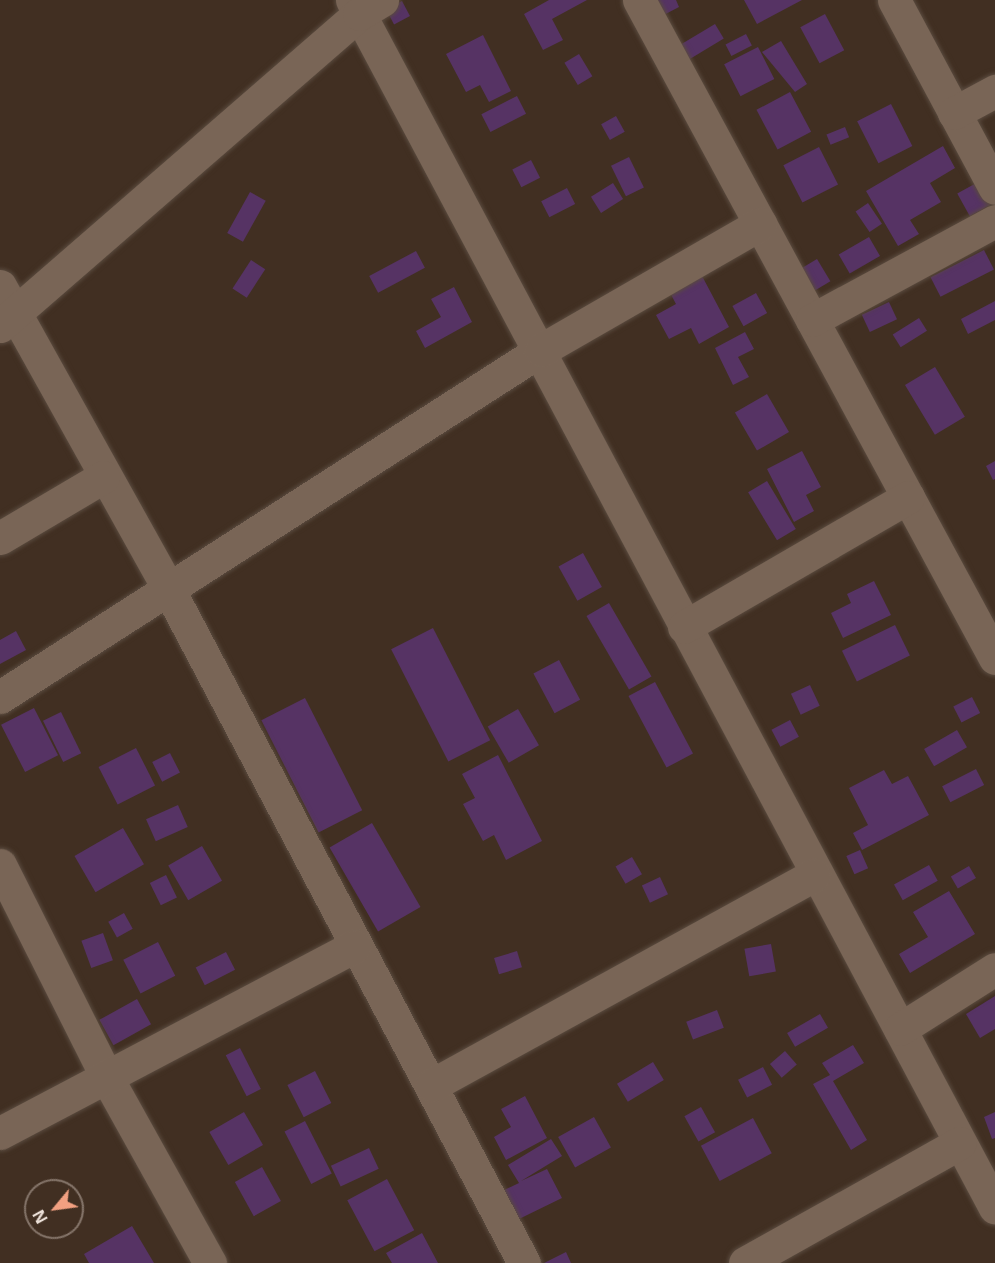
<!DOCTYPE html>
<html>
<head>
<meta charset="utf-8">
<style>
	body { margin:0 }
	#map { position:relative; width:995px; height:1263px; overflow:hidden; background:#412f22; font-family:"Open Sans",sans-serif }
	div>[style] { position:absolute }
	.building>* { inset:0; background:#563364; transform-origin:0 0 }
	.roads { filter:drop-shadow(0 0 2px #5a4b3f) drop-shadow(0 0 2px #5a4b3f) }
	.minor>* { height:33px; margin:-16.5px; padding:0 16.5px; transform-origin:16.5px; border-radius:16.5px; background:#796556 }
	span { translate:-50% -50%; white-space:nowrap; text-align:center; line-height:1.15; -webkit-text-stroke:4.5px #412f22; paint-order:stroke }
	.north { position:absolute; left:24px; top:1179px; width:60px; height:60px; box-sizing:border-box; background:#412f22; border:2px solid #85756a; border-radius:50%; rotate:241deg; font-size:16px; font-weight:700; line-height:24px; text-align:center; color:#ebdfd7 }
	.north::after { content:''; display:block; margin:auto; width:21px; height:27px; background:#f2a081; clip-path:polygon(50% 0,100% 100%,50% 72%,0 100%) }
</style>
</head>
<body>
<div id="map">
	<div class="building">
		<div style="clip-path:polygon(549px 0,587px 0,552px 19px,563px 40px,543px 50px,524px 14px)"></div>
		<div style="clip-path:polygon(649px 0,676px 0,679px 7px,658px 18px)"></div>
		<div style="clip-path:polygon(744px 0,802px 0,757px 24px)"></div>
		<div style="left:402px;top:1px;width:17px;height:18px;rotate:62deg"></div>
		<div style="left:825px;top:14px;width:41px;height:28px;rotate:62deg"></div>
		<div style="left:715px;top:24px;width:17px;height:40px;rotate:59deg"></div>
		<div style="left:746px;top:34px;width:13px;height:23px;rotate:63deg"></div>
		<div style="clip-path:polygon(483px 35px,511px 91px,489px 102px,480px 85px,466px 92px,446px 54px)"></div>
		<div style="clip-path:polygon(781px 41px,807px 84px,795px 92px,762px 52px)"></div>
		<div style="left:758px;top:47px;width:36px;height:38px;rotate:63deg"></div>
		<div style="left:579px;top:54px;width:26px;height:17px;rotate:59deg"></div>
		<div style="left:790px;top:92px;width:45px;height:38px;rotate:62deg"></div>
		<div style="left:517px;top:96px;width:20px;height:40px;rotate:63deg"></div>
		<div style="left:891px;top:104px;width:47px;height:38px;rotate:63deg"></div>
		<div style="left:616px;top:116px;width:18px;height:17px;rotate:61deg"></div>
		<div style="left:845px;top:127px;width:11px;height:20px;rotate:68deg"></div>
		<div style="clip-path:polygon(943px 146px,955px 168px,930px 183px,941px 202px,910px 220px,919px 234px,898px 246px,866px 191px)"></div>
		<div style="left:819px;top:147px;width:42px;height:40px;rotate:63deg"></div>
		<div style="left:629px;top:157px;width:34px;height:20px;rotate:64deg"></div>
		<div style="left:531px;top:160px;width:20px;height:21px;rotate:63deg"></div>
		<div style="left:980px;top:181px;width:26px;height:26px;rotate:61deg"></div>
		<div style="left:613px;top:183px;width:19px;height:26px;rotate:58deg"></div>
		<div style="left:567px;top:188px;width:18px;height:29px;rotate:63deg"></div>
		<div style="left:250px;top:192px;width:18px;height:47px;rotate:29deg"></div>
		<div style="left:868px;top:203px;width:25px;height:15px;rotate:56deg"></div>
		<div style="left:869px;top:237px;width:22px;height:35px;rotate:60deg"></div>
		<div style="left:984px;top:250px;width:22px;height:60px;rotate:63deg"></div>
		<div style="left:416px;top:251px;width:19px;height:53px;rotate:62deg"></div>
		<div style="left:817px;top:259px;width:26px;height:19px;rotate:59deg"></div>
		<div style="left:251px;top:260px;width:17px;height:34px;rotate:33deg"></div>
		<div style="clip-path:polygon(701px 274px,729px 327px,699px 344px,691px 328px,669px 339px,656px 315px,676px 304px,669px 291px)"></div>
		<div style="clip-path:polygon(454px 287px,472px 322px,425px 348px,416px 331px,441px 317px,431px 299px)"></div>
		<div style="left:756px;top:293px;width:23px;height:27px;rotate:61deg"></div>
		<div style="clip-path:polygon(995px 301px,995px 320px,968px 334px,961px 319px)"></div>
		<div style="left:889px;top:302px;width:19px;height:30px;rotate:65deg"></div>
		<div style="left:919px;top:318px;width:15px;height:31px;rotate:58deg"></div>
		<div style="clip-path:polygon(745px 332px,754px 349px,738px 357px,749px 377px,733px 385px,715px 348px)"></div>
		<div style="left:935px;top:367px;width:58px;height:35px;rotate:59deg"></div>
		<div style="left:767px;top:394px;width:44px;height:37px;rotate:60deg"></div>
		<div style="clip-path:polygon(802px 451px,821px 487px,806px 495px,814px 511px,794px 522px,767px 469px)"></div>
		<div style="clip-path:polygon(995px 461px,995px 479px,993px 480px,986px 466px)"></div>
		<div style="left:767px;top:481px;width:56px;height:22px;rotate:59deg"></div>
		<div style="left:583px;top:553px;width:39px;height:28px;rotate:61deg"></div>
		<div style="clip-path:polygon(874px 581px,891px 615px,843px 638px,831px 613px,851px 603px,847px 594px)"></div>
		<div style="left:609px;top:603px;width:85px;height:26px;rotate:60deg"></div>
		<div style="left:895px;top:625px;width:34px;height:59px;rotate:64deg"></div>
		<div style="left:433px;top:628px;width:126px;height:47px;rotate:63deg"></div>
		<div style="clip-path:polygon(16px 631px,26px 650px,0 664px,0 640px)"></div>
		<div style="left:559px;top:660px;width:45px;height:29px;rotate:62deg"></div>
		<div style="left:655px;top:682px;width:81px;height:30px;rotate:62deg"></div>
		<div style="left:810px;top:685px;width:23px;height:21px;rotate:65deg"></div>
		<div style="left:972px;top:697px;width:18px;height:21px;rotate:63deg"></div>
		<div style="left:305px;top:698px;width:126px;height:49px;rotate:63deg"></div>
		<div style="left:34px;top:708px;width:53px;height:37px;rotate:63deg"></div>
		<div style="left:518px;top:709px;width:42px;height:35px;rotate:60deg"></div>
		<div style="left:61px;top:712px;width:46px;height:20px;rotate:64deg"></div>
		<div style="left:790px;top:720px;width:19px;height:21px;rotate:62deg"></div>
		<div style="left:957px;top:730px;width:20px;height:38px;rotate:60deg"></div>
		<div style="left:136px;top:748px;width:42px;height:42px;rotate:63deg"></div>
		<div style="left:170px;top:753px;width:22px;height:20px;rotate:63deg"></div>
		<div style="clip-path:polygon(498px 755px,542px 841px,506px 860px,494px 835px,483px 841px,463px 804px,475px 798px,462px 774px)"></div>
		<div style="left:976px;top:769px;width:18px;height:38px;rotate:63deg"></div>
		<div style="clip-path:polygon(884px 770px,892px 784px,908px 776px,929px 815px,862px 850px,853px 833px,868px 825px,849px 788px)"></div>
		<div style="left:178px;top:805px;width:24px;height:35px;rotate:66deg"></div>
		<div style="left:372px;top:823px;width:97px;height:49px;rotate:60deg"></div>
		<div style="left:123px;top:828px;width:42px;height:56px;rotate:60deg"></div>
		<div style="left:202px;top:846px;width:40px;height:39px;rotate:60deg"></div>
		<div style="left:860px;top:850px;width:20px;height:15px;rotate:66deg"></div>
		<div style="left:632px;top:857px;width:20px;height:19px;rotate:60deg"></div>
		<div style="left:929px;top:865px;width:18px;height:40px;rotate:61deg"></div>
		<div style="left:969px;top:866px;width:14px;height:21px;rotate:60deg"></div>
		<div style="left:166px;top:875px;width:25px;height:18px;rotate:64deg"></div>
		<div style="left:660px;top:877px;width:19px;height:20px;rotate:65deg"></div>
		<div style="clip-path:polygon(949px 891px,975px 934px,910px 973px,899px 954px,928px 937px,913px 912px)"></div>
		<div style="left:124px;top:913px;width:18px;height:18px;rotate:61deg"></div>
		<div style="left:103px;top:933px;width:29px;height:23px;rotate:70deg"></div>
		<div style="left:158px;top:942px;width:38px;height:39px;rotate:63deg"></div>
		<div style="left:771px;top:944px;width:28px;height:27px;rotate:80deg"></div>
		<div style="left:517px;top:951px;width:17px;height:24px;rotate:73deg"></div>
		<div style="left:226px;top:952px;width:20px;height:34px;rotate:63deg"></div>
		<div style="clip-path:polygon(995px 996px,995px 1029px,980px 1038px,966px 1014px)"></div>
		<div style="left:137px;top:999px;width:29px;height:43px;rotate:61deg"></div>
		<div style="left:717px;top:1010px;width:19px;height:33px;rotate:69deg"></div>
		<div style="left:820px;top:1014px;width:16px;height:38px;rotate:60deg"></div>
		<div style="clip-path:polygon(853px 1045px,864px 1063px,833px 1081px,867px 1140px,851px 1150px,813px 1084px,830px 1075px,822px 1063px)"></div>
		<div style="left:240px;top:1048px;width:46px;height:16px;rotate:63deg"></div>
		<div style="left:785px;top:1051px;width:18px;height:20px;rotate:49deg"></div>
		<div style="left:653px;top:1062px;width:21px;height:42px;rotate:59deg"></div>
		<div style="left:763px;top:1067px;width:20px;height:28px;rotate:63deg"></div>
		<div style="left:315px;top:1071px;width:36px;height:31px;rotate:63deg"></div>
		<div style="clip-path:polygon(525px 1096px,547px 1138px,506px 1160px,494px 1137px,511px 1127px,501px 1109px)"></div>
		<div style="left:701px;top:1107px;width:29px;height:19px;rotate:61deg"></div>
		<div style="left:244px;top:1112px;width:38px;height:40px;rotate:60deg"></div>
		<div style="clip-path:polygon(995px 1112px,995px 1138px,992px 1139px,984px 1117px)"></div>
		<div style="left:594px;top:1117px;width:35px;height:41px;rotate:61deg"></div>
		<div style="left:753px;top:1118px;width:40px;height:59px;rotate:62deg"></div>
		<div style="left:305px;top:1121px;width:59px;height:23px;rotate:63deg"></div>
		<div style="clip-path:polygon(551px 1139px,562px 1156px,521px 1181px,547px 1169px,562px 1198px,519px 1219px,504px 1190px,519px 1183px,508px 1165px)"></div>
		<div style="left:369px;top:1148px;width:23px;height:42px;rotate:65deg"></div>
		<div style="left:262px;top:1167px;width:39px;height:31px;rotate:61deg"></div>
		<div style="left:387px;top:1179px;width:58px;height:45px;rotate:62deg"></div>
		<div style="clip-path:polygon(132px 1226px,154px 1263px,89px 1263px,84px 1254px)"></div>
		<div style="clip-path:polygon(422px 1233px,438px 1263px,392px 1263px,386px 1253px)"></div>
		<div style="clip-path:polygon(566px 1252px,571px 1263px,544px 1263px)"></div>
	</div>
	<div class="roads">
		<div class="minor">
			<div style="left:352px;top:0;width:1368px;rotate:61.97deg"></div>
			<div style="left:639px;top:0;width:748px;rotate:61.59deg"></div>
			<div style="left:894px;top:0;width:213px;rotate:61.8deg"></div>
			<div style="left:954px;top:113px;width:47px;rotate:-28.2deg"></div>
			<div style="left:0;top:286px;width:348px;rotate:60.9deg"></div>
			<div style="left:169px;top:590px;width:761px;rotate:62.19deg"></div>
			<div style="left:812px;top:320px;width:208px;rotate:-28.4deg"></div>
			<div style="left:0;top:326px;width:476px;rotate:-41deg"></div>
			<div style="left:359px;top:14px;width:27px;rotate:-31deg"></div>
			<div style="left:0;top:538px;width:120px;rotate:-30.6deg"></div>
			<div style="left:684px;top:627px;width:259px;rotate:-30.1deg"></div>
			<div style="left:0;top:697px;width:643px;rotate:-32.68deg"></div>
			<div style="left:541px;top:350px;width:253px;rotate:-29.9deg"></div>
			<div style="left:0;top:865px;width:238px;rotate:63.3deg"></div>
			<div style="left:107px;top:1078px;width:212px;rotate:60.9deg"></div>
			<div style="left:900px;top:1029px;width:112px;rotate:-32.3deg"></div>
			<div style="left:432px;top:1085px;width:436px;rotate:-28.8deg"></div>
			<div style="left:0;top:1133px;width:401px;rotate:-27.8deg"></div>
			<div style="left:745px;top:1263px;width:246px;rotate:-29.2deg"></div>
		</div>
	</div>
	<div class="north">N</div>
</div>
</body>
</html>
